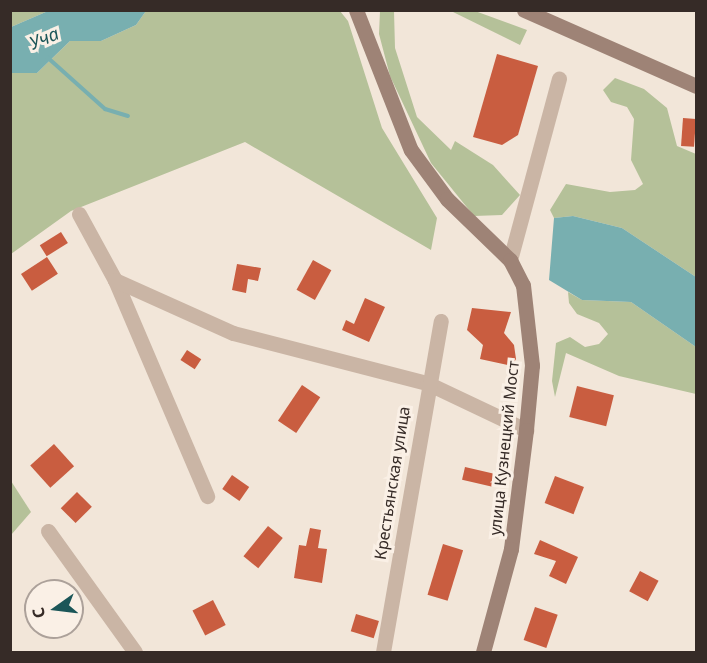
<!DOCTYPE html>
<html>
<head>
<meta charset="utf-8">
<style>
	body { margin:0 }
	#map { position:relative; width:707px; height:663px; overflow:hidden; background:#f2e6d9; font-family:"Noto Sans",sans-serif }
	div>[style] { position:absolute }
	.green>* { inset:0; background:#b5c199 }
	.water>* { inset:0; background:#78afb0 }
	.stream>* { height:4px; margin:-2px; padding:0 2px; transform-origin:2px; border-radius:2px; background:#78afb0 }
	.building>* { inset:0; background:#c95d40; transform-origin:0 0 }
	.street>* { height:15px; margin:-7.5px; padding:0 7.5px; transform-origin:7.5px; border-radius:7.5px; background:#cab5a5 }
	.secondary>* { height:15px; margin:-7.5px; padding:0 7.5px; transform-origin:7.5px; border-radius:7.5px; background:#9e8376 }
	span { translate:-50% -50%; white-space:nowrap; text-align:center; line-height:1.15; -webkit-text-stroke:6px #faf0e6; paint-order:stroke }
	.street-label { font-size:16px; color:#362b27 }
	.water-label { font-size:18px; color:#1b5658; font-style:italic }
	.frame { position:absolute; inset:0; border:12px solid #362b27; pointer-events:none }
	.north { position:absolute; left:24px; top:579px; width:60px; height:60px; box-sizing:border-box; background:#faf0e6; border:2px solid #aca19a; border-radius:50%; rotate:256deg; font-size:16px; font-weight:700; line-height:24px; text-align:center; color:#362b27 }
	.north::after { content:''; display:block; margin:auto; width:21px; height:27px; background:#1b5658; clip-path:polygon(50% 0,100% 100%,50% 72%,0 100%) }
</style>
</head>
<body>
<div id="map">
	<div class="green">
		<div style="clip-path:polygon(11px 10px,48px 10px,48px 11px,11px 27px)"></div>
		<div style="clip-path:polygon(146px 11px,340px 11px,348px 21px,382px 128px,437px 218px,431px 250px,245px 142px,71px 211px,11px 254px,11px 73px,37px 73px,70px 41px,101px 41px,136px 25px)"></div>
		<div style="clip-path:polygon(380px 11px,394px 11px,395px 48px,417px 117px,451px 150px,455px 141px,493px 165px,520px 195px,502px 215px,474px 216px,431px 163px,390px 76px,379px 34px)"></div>
		<div style="clip-path:polygon(451px 11px,475px 11px,527px 30px,520px 45px)"></div>
		<div style="clip-path:polygon(615px 78px,644px 89px,667px 108px,677px 146px,696px 154px,696px 277px,622px 228px,573px 216px,554px 218px,550px 210px,566px 184px,610px 192px,635px 190px,643px 184px,631px 160px,634px 119px,627px 107px,611px 102px,603px 90px)"></div>
		<div style="clip-path:polygon(568px 292px,582px 300px,631px 302px,696px 347px,696px 394px,619px 376px,566px 353px,555px 397px,552px 381px,556px 343px,570px 337px,585px 347px,599px 344px,608px 334px,599px 323px,577px 314px,569px 303px)"></div>
		<div style="clip-path:polygon(11px 481px,31px 512px,11px 535px,10px 535px)"></div>
	</div>
	<div class="water">
		<div style="clip-path:polygon(48px 11px,49px 10px,146px 11px,136px 25px,101px 41px,70px 41px,37px 73px,11px 73px,11px 27px)"></div>
		<div style="clip-path:polygon(573px 216px,622px 228px,696px 277px,696px 347px,631px 302px,582px 300px,549px 280px,554px 218px)"></div>
	</div>
	<div class="stream">
		<div style="left:47px;top:57px;width:78px;rotate:41.9deg"></div>
		<div style="left:105px;top:109px;width:24px;rotate:17deg"></div>
	</div>
	<div class="building">
		<div style="clip-path:polygon(497px 54px,538px 66px,518px 135px,502px 145px,473px 137px)"></div>
		<div style="left:683px;top:118px;width:13px;height:28px;rotate:4deg"></div>
		<div style="left:61px;top:232px;width:13px;height:25px;rotate:58deg"></div>
		<div style="left:47px;top:257px;width:20px;height:31px;rotate:57deg"></div>
		<div style="left:313px;top:260px;width:21px;height:34px;rotate:29deg"></div>
		<div style="clip-path:polygon(237px 264px,261px 268px,258px 281px,248px 279px,246px 293px,232px 290px)"></div>
		<div style="clip-path:polygon(365px 298px,385px 307px,369px 342px,342px 330px,346px 320px,354px 324px)"></div>
		<div style="clip-path:polygon(472px 308px,511px 312px,504px 333px,514px 345px,516px 359px,512px 366px,480px 359px,483px 345px,467px 330px)"></div>
		<div style="left:187px;top:350px;width:17px;height:12px;rotate:33deg"></div>
		<div style="left:302px;top:385px;width:22px;height:43px;rotate:34deg"></div>
		<div style="left:577px;top:386px;width:38px;height:32px;rotate:14deg"></div>
		<div style="left:54px;top:444px;width:30px;height:32px;rotate:48deg"></div>
		<div style="left:465px;top:467px;width:31px;height:13px;rotate:13deg"></div>
		<div style="left:232px;top:475px;width:21px;height:17px;rotate:35deg"></div>
		<div style="left:555px;top:476px;width:31px;height:29px;rotate:21deg"></div>
		<div style="left:77px;top:492px;width:21px;height:23px;rotate:45deg"></div>
		<div style="left:268px;top:526px;width:19px;height:39px;rotate:39deg"></div>
		<div style="clip-path:polygon(310px 528px,321px 530px,318px 548px,327px 549px,322px 583px,294px 578px,299px 545px,306px 546px)"></div>
		<div style="clip-path:polygon(540px 540px,578px 557px,566px 584px,549px 576px,556px 561px,534px 554px)"></div>
		<div style="left:443px;top:544px;width:21px;height:53px;rotate:17deg"></div>
		<div style="left:640px;top:571px;width:21px;height:23px;rotate:28deg"></div>
		<div style="left:213px;top:600px;width:28px;height:23px;rotate:63deg"></div>
		<div style="left:535px;top:607px;width:24px;height:35px;rotate:19deg"></div>
		<div style="left:356px;top:614px;width:24px;height:18px;rotate:17deg"></div>
	</div>
	<div class="street">
		<div style="left:79px;top:214px;width:75px;rotate:61.4deg"></div>
		<div style="left:115px;top:280px;width:235px;rotate:66.9deg"></div>
		<div style="left:510px;top:260px;width:188px;rotate:-74.9deg"></div>
		<div style="left:115px;top:280px;width:129px;rotate:24.2deg"></div>
		<div style="left:233px;top:333px;width:200px;rotate:14.5deg"></div>
		<div style="left:427px;top:383px;width:110px;rotate:25.4deg"></div>
		<div style="left:48px;top:531px;width:149px;rotate:54.3deg"></div>
		<div style="left:383px;top:652px;width:336px;rotate:-80.1deg"></div>
	</div>
	<div class="secondary">
		<div style="left:356px;top:10px;width:150px;rotate:68.6deg"></div>
		<div style="left:411px;top:150px;width:61px;rotate:53.7deg"></div>
		<div style="left:447px;top:199px;width:88px;rotate:44.1deg"></div>
		<div style="left:510px;top:260px;width:28px;rotate:63deg"></div>
		<div style="left:523px;top:285px;width:81px;rotate:83.6deg"></div>
		<div style="left:532px;top:365px;width:65px;rotate:95.3deg"></div>
		<div style="left:526px;top:430px;width:120px;rotate:97.2deg"></div>
		<div style="left:511px;top:549px;width:107px;rotate:105.2deg"></div>
		<div style="left:524px;top:10px;width:188px;rotate:23.8deg"></div>
	</div>
	<div class="street-label">
		<span style="left:504px;top:448px;rotate:-84deg">улица Кузнецкий Мост</span>
		<span style="left:392px;top:483px;rotate:-81deg">Крестьянская улица</span>
	</div>
	<div class="water-label">
		<span style="left:44px;top:38px;rotate:-23deg">Уча</span>
	</div>
	<div class="frame"></div>
	<div class="north">С</div>
</div>
</body>
</html>
